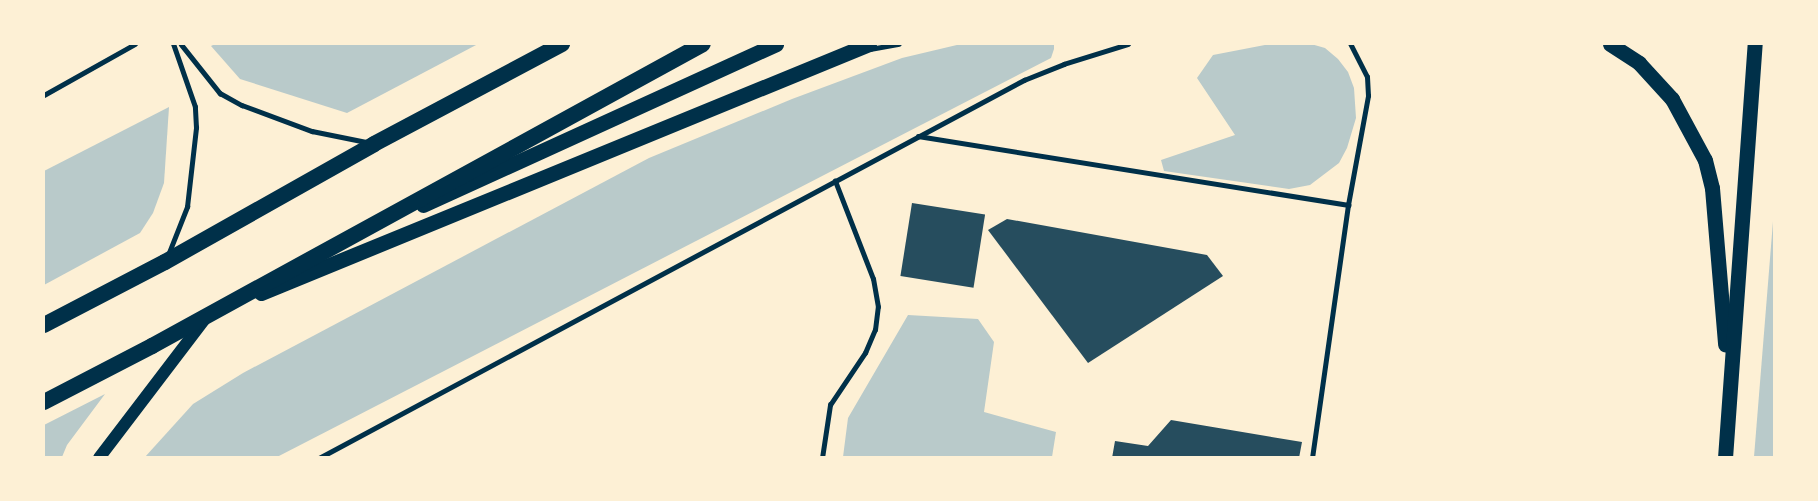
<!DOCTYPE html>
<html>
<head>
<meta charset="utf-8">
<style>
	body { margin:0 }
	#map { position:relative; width:1818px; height:501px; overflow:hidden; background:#fdf0d5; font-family:"Space Grotesk",sans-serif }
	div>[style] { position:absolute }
	.green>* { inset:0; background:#b9caca }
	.building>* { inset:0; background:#264d5e; transform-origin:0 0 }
	.service>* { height:4.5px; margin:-2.25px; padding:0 2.25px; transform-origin:2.25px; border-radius:2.25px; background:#003049 }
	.secondary>* { height:12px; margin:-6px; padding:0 6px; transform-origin:6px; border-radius:6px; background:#003049 }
	.primary>* { height:15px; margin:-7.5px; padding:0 7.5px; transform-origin:7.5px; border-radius:7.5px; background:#003049 }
	.trunk>* { height:16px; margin:-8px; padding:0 8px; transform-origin:8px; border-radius:8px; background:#003049 }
	span { translate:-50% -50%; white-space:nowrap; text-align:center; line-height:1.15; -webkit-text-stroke:6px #fdf0d5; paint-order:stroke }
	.frame { position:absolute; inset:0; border:45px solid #fdf0d5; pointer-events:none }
</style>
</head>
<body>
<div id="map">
	<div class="green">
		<div style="clip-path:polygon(215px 44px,478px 44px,347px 113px,240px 79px,211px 46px)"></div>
		<div style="clip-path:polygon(961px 44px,1054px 44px,1054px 49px,1051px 58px,277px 457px,145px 457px,193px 404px,243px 373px,649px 158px,792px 99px,902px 58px)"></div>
		<div style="clip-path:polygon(1270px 44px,1311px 44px,1325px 48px,1338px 59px,1348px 72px,1354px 88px,1356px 118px,1347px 148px,1339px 163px,1310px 185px,1289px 189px,1164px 171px,1161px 160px,1235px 135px,1197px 78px,1213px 55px)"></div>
		<div style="clip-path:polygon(169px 107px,164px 183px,153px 213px,140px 233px,44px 285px,44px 171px)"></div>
		<div style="clip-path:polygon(1774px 209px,1774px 457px,1754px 457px)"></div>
		<div style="clip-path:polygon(908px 315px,978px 319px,994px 342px,984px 412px,1056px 432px,1052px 457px,843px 457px,848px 418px)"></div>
		<div style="clip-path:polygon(105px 394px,67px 445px,62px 457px,44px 457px,44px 425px)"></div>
	</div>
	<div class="building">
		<div style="left:912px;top:203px;width:74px;height:74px;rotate:9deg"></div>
		<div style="clip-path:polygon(1007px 219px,1207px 255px,1223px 276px,1088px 363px,988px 230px)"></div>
		<div style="clip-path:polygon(1171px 420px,1302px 442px,1299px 458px,1112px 458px,1115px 441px,1148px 446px)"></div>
	</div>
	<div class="service">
		<div style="left:181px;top:44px;width:63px;rotate:51.5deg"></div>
		<div style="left:220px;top:93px;width:25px;rotate:29deg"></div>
		<div style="left:242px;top:105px;width:75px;rotate:20.4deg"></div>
		<div style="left:312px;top:131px;width:55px;rotate:11.5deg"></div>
		<div style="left:870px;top:49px;width:29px;rotate:-10deg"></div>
		<div style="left:44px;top:95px;width:104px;rotate:-29.3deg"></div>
		<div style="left:918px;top:136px;width:436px;rotate:9.1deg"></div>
		<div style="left:1348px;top:205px;width:111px;rotate:-79.6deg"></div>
		<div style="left:1368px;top:96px;width:19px;rotate:-93deg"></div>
		<div style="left:1367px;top:77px;width:37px;rotate:-117deg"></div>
		<div style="left:168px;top:255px;width:52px;rotate:-68.4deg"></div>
		<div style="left:187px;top:207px;width:80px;rotate:-83.5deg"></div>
		<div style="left:196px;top:128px;width:21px;rotate:-93deg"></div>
		<div style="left:195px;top:107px;width:67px;rotate:-109.2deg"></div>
		<div style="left:319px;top:458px;width:800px;rotate:-28.2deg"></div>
		<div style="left:1024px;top:80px;width:43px;rotate:-21.8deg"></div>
		<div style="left:1064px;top:64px;width:67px;rotate:-17.4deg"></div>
		<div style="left:822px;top:458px;width:54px;rotate:-81.4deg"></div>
		<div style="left:830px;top:405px;width:63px;rotate:-56.1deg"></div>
		<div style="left:865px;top:353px;width:25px;rotate:-67deg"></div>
		<div style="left:875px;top:330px;width:23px;rotate:-83deg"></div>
		<div style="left:878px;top:307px;width:28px;rotate:-100deg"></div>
		<div style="left:873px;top:279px;width:105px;rotate:-111.2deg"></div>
		<div style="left:1312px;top:458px;width:256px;rotate:-81.9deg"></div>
	</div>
	<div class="secondary">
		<div style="left:99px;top:458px;width:173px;rotate:-52.7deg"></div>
	</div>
	<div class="primary">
		<div style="left:1610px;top:44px;width:35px;rotate:33deg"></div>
		<div style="left:1639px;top:63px;width:49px;rotate:47.5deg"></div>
		<div style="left:1672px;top:99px;width:69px;rotate:61.6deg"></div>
		<div style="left:1705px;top:160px;width:29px;rotate:76deg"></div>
		<div style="left:1712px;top:188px;width:157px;rotate:85.2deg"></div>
		<div style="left:423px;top:205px;width:388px;rotate:-24.5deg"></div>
		<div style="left:261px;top:293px;width:657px;rotate:-22.27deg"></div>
		<div style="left:1725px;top:458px;width:415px;rotate:-85.9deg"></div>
	</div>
	<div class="trunk">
		<div style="left:44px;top:325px;width:136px;rotate:-27.5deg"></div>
		<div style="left:165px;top:262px;width:240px;rotate:-29.4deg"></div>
		<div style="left:374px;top:144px;width:213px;rotate:-28deg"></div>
		<div style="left:44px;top:402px;width:122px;rotate:-27.4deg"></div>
		<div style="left:152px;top:346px;width:628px;rotate:-28.73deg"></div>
	</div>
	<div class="frame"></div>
</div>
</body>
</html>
